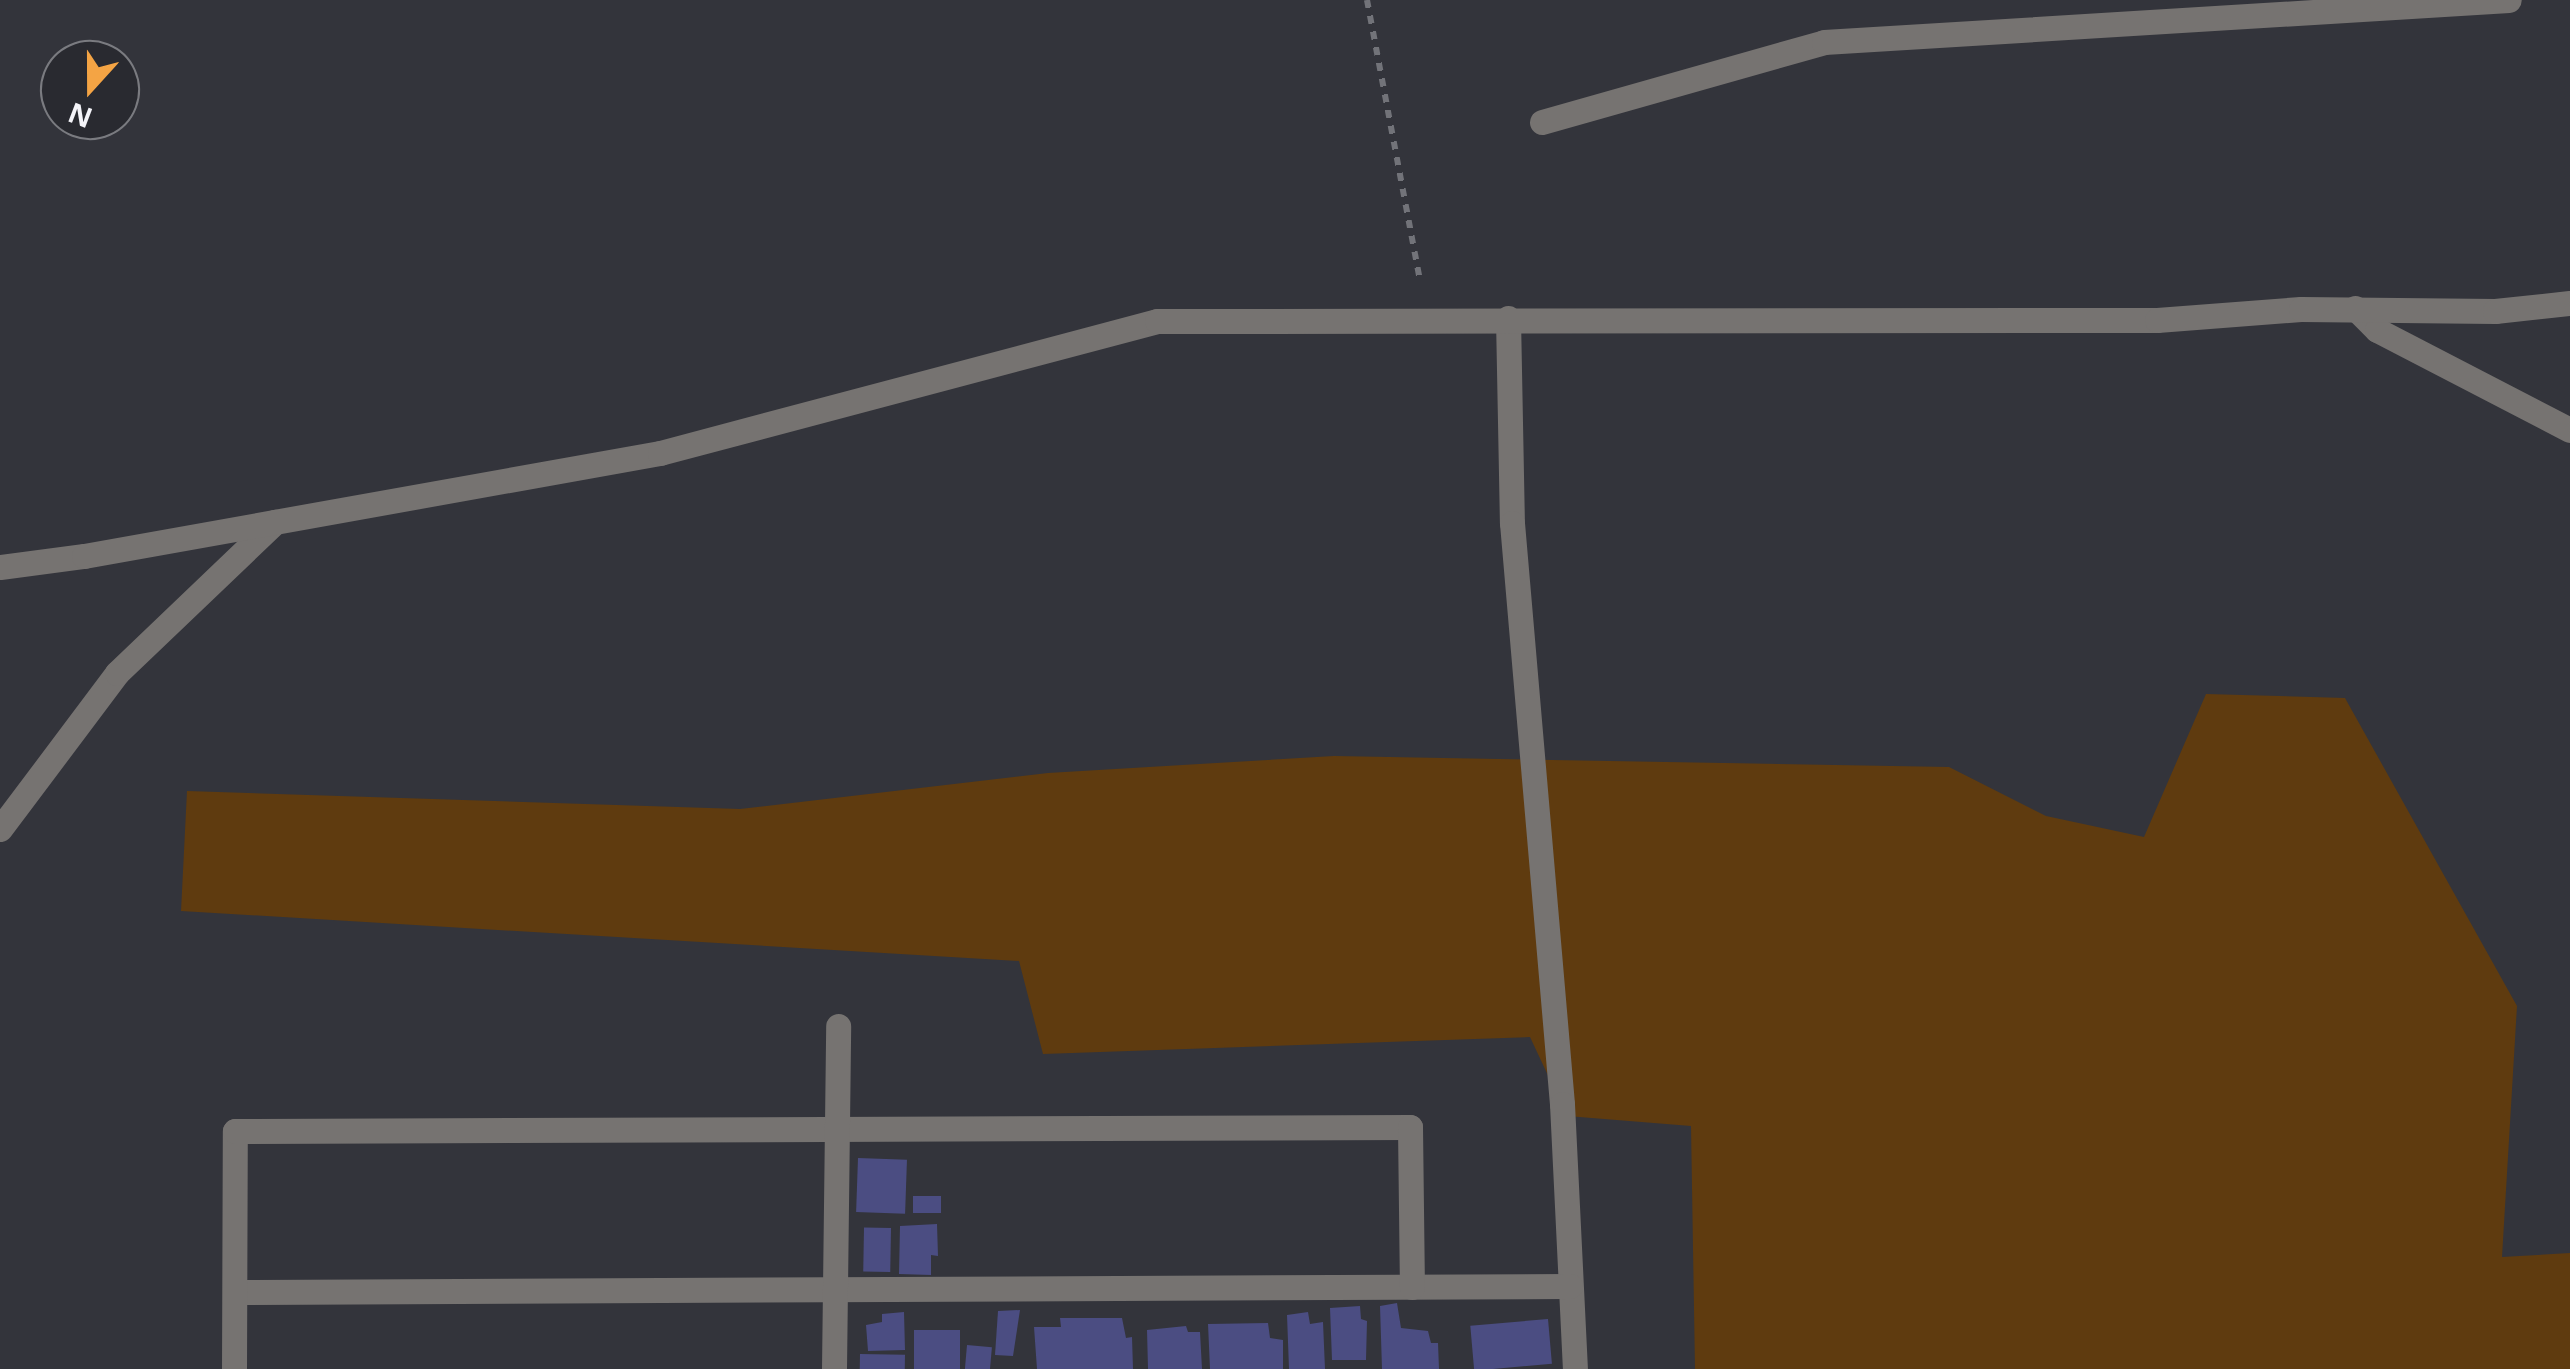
<!DOCTYPE html>
<html>
<head>
<meta charset="utf-8">
<style>
	body { margin:0 }
	#map { position:relative; width:2570px; height:1369px; overflow:hidden; background:#33343b; font-family:"Noto Sans",sans-serif }
	div>[style] { position:absolute }
	.green>* { inset:0; background:#5f3b0f }
	.building>* { inset:0; background:#4b4d82; transform-origin:0 0 }
	.path>* { height:6px; margin-top:-3px; transform-origin:0; background:repeating-linear-gradient(90deg,#727379 0 8px,transparent 0 16px) }
	.minor>* { height:25px; margin:-12.5px; padding:0 12.5px; transform-origin:12.5px; border-radius:12.5px; background:#767371 }
	.tertiary>* { height:25px; margin:-12.5px; padding:0 12.5px; transform-origin:12.5px; border-radius:12.5px; background:#767371 }
	span { translate:-50% -50%; white-space:nowrap; text-align:center; line-height:1.15; -webkit-text-stroke:8px #292a30; paint-order:stroke }
	.north { position:absolute; left:40px; top:40px; width:100px; height:100px; box-sizing:border-box; background:#292a30; border:2px solid #7a7b80; border-radius:50%; rotate:201deg; font-size:28px; font-weight:700; line-height:40px; text-align:center; color:#f4f4f9 }
	.north::after { content:''; display:block; margin:auto; width:35px; height:45px; background:#f4a444; clip-path:polygon(50% 0,100% 100%,50% 72%,0 100%) }
</style>
</head>
<body>
<div id="map">
	<div class="green">
		<div style="clip-path:polygon(2206px 694px,2345px 698px,2517px 1006px,2502px 1257px,2570px 1253px,2570px 1369px,1695px 1369px,1691px 1126px,1567px 1116px,1530px 1037px,1043px 1054px,1019px 961px,181px 911px,187px 791px,740px 809px,1048px 773px,1334px 756px,1949px 767px,2046px 816px,2144px 837px)"></div>
	</div>
	<div class="building">
		<div style="left:858px;top:1158px;width:49px;height:54px;rotate:2deg"></div>
		<div style="left:913px;top:1196px;width:28px;height:17px"></div>
		<div style="clip-path:polygon(937px 1224px,938px 1256px,931px 1255px,931px 1275px,899px 1274px,900px 1226px)"></div>
		<div style="left:891px;top:1228px;width:44px;height:27px;rotate:91deg"></div>
		<div style="clip-path:polygon(1397px 1303px,1401px 1328px,1428px 1331px,1431px 1343px,1438px 1343px,1439px 1369px,1382px 1369px,1380px 1306px)"></div>
		<div style="clip-path:polygon(1360px 1306px,1361px 1319px,1367px 1321px,1366px 1360px,1332px 1360px,1330px 1308px)"></div>
		<div style="clip-path:polygon(1020px 1310px,1013px 1356px,995px 1355px,998px 1311px)"></div>
		<div style="clip-path:polygon(904px 1312px,905px 1350px,868px 1351px,866px 1325px,882px 1322px,882px 1314px)"></div>
		<div style="clip-path:polygon(1308px 1312px,1310px 1324px,1323px 1322px,1325px 1369px,1289px 1369px,1287px 1315px)"></div>
		<div style="clip-path:polygon(1060px 1318px,1122px 1318px,1126px 1338px,1132px 1337px,1133px 1369px,1037px 1369px,1034px 1327px,1061px 1327px)"></div>
		<div style="left:1548px;top:1319px;width:45px;height:78px;rotate:85deg"></div>
		<div style="clip-path:polygon(1268px 1323px,1270px 1338px,1283px 1340px,1283px 1369px,1210px 1369px,1208px 1324px)"></div>
		<div style="clip-path:polygon(1186px 1326px,1188px 1332px,1200px 1332px,1202px 1369px,1148px 1369px,1147px 1330px)"></div>
		<div style="left:960px;top:1330px;width:39px;height:46px;rotate:90deg"></div>
		<div style="left:967px;top:1345px;width:25px;height:24px;rotate:5deg"></div>
		<div style="left:860px;top:1354px;width:45px;height:15px;rotate:1deg"></div>
	</div>
	<div class="path">
		<div style="left:1367px;top:0;width:281px;rotate:79.3deg"></div>
	</div>
	<div class="minor">
		<div style="left:1542px;top:122px;width:293px;rotate:-15.8deg"></div>
		<div style="left:1824px;top:42px;width:686px;rotate:-3.51deg"></div>
		<div style="left:2355px;top:308px;width:31px;rotate:45deg"></div>
		<div style="left:2377px;top:330px;width:217px;rotate:27.4deg"></div>
		<div style="left:1508px;top:318px;width:205px;rotate:88.9deg"></div>
		<div style="left:1512px;top:523px;width:583px;rotate:85.08deg"></div>
		<div style="left:1562px;top:1104px;width:265px;rotate:87.2deg"></div>
		<div style="left:0;top:829px;width:195px;rotate:-53.1deg"></div>
		<div style="left:117px;top:673px;width:219px;rotate:-43.7deg"></div>
		<div style="left:235px;top:1292px;width:1335px;rotate:-0.26deg"></div>
		<div style="left:234px;top:1369px;width:238px;rotate:-89.8deg"></div>
		<div style="left:235px;top:1131px;width:1175px;rotate:-0.2deg"></div>
		<div style="left:1410px;top:1127px;width:160px;rotate:89.3deg"></div>
		<div style="left:834px;top:1369px;width:343px;rotate:-89.3deg"></div>
	</div>
	<div class="tertiary">
		<div style="left:0;top:567px;width:85px;rotate:-7.5deg"></div>
		<div style="left:84px;top:556px;width:585px;rotate:-10.14deg"></div>
		<div style="left:660px;top:453px;width:514px;rotate:-14.87deg"></div>
		<div style="left:1157px;top:321px;width:1000px;rotate:-0.06deg"></div>
		<div style="left:2157px;top:320px;width:144px;rotate:-4.4deg"></div>
		<div style="left:2301px;top:309px;width:194px;rotate:0.6deg"></div>
		<div style="left:2495px;top:311px;width:75px;rotate:-6.1deg"></div>
	</div>
	<div class="north">N</div>
</div>
</body>
</html>
